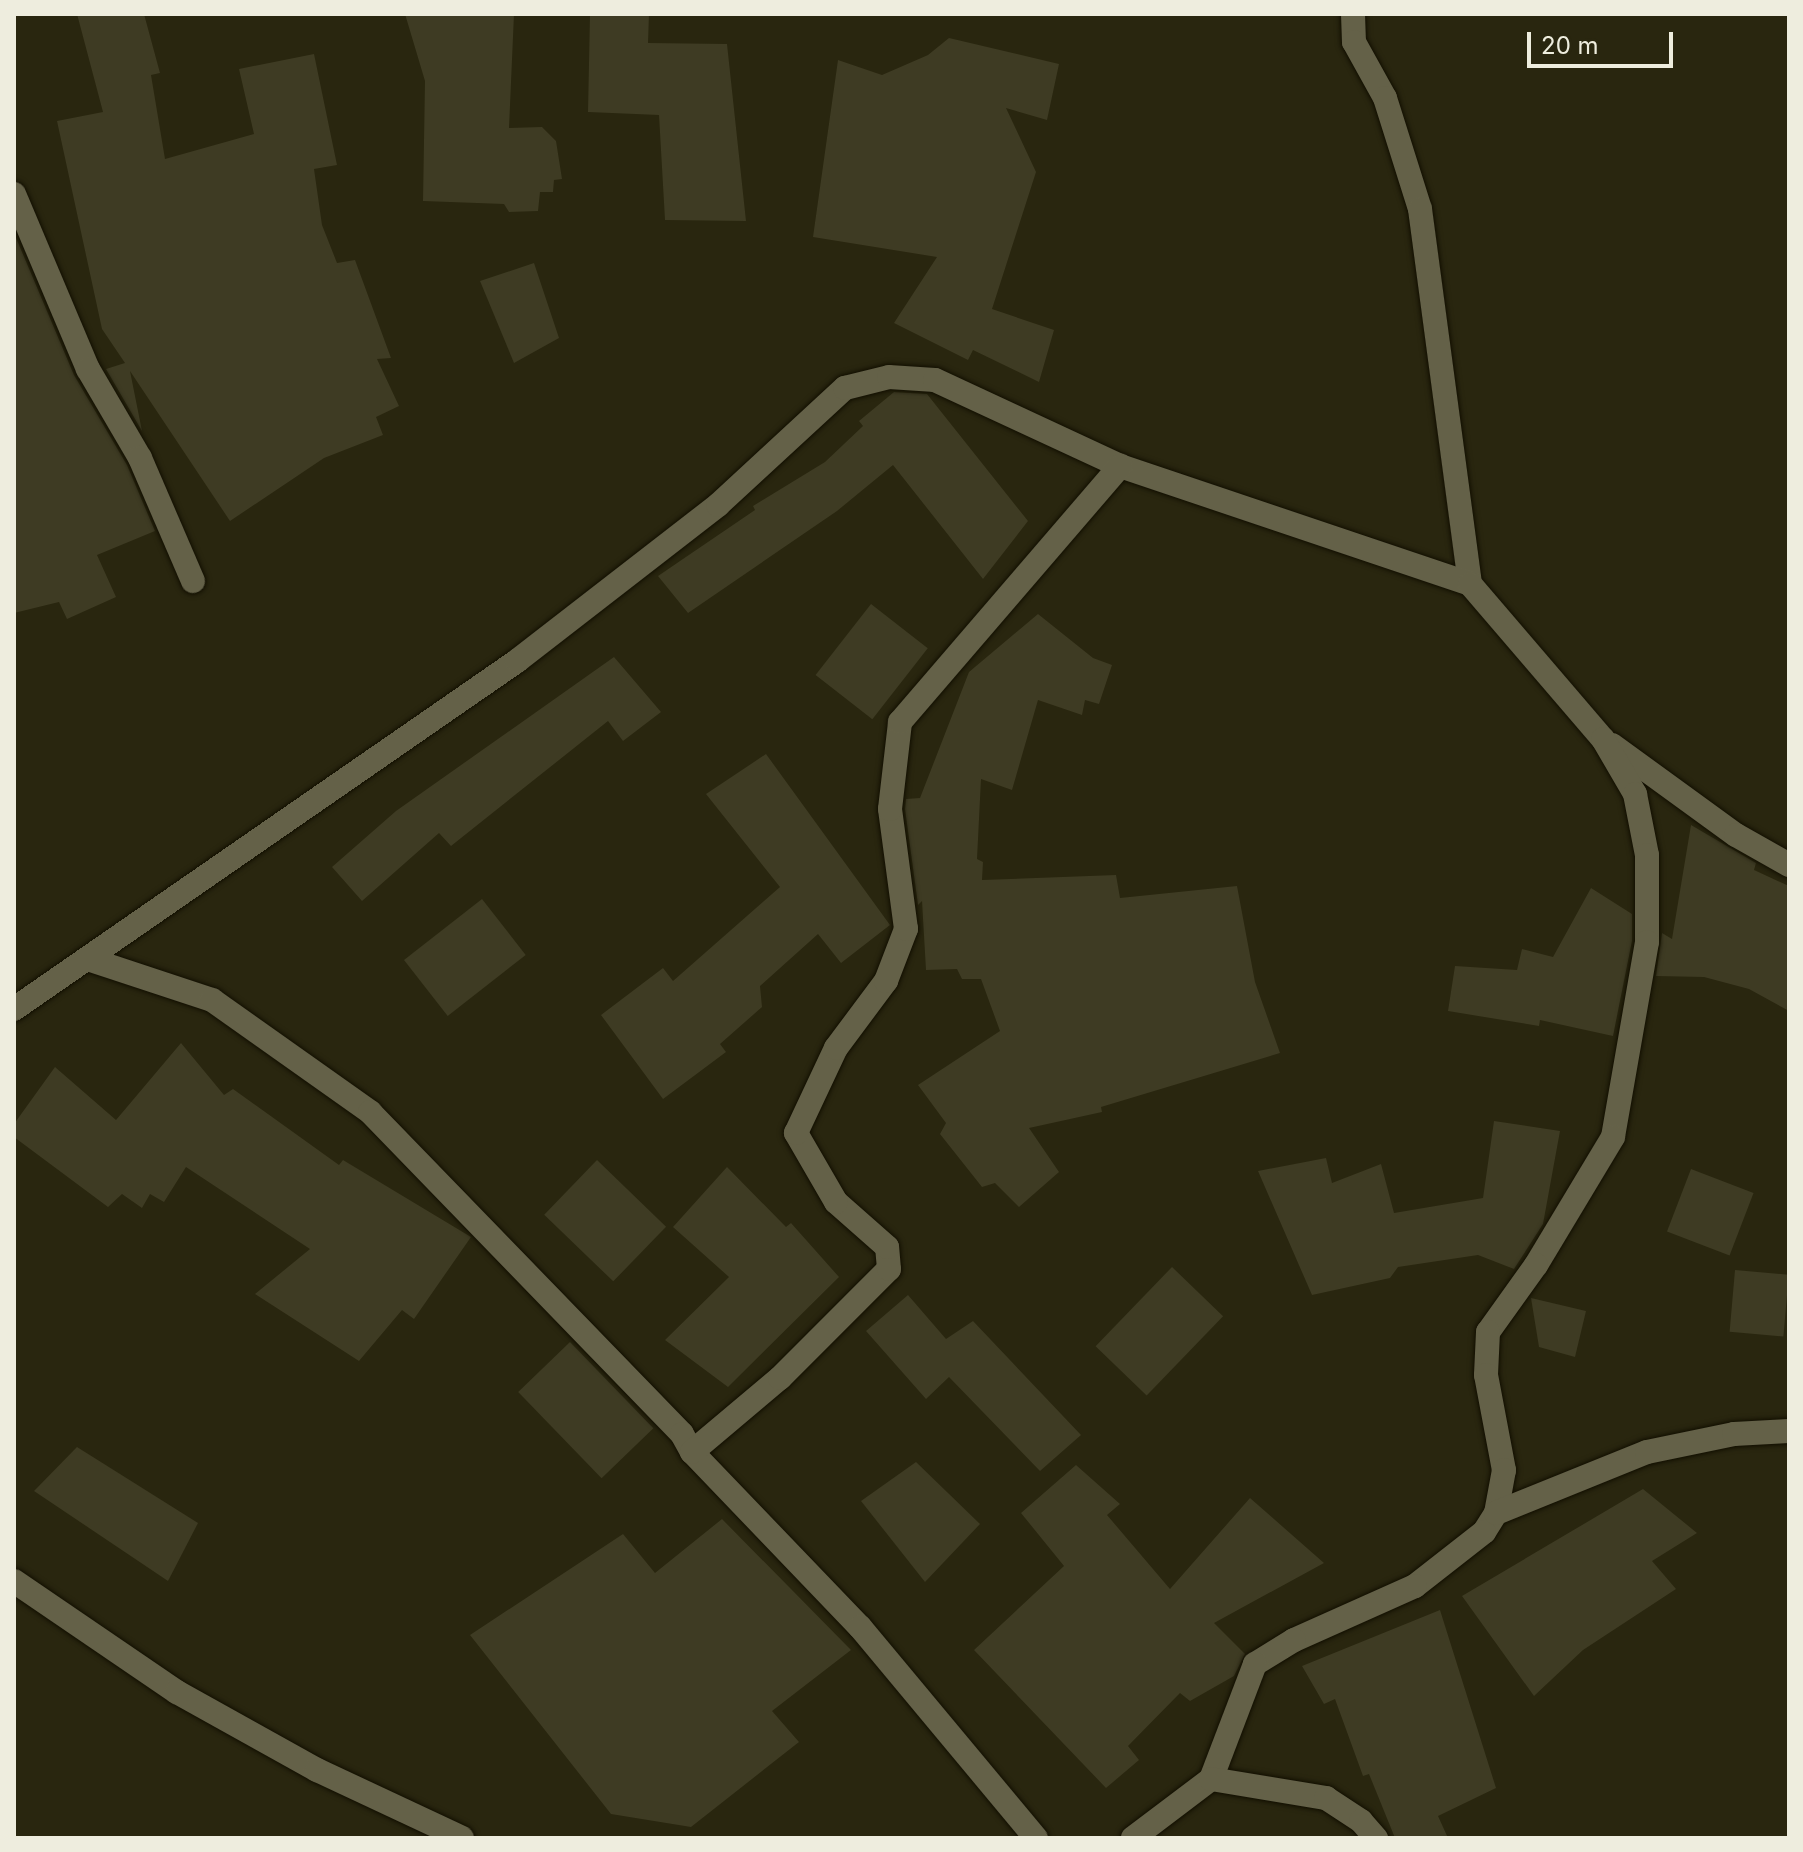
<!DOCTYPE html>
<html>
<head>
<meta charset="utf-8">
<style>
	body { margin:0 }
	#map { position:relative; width:1803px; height:1852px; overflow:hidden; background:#29260f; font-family:Inter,sans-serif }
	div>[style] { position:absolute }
	.building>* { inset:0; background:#3e3b23; transform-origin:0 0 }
	.roads { filter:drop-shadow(0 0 2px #120f00) drop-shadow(0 0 2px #120f00) }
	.minor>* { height:24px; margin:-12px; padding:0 12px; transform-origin:12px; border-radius:12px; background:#646148 }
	span { translate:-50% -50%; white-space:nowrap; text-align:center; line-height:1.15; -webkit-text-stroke:6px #29260f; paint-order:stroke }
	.frame { position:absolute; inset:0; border:16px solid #eeedde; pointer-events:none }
	.scale { position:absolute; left:1527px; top:32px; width:146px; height:36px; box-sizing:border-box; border:4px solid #eeedde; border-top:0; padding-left:10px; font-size:24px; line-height:28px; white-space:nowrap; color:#eeedde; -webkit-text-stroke:6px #29260f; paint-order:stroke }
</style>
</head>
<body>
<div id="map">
	<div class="building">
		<div style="clip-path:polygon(77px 14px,144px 14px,160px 73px,151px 75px,165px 159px,254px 134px,239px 69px,314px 54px,337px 165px,314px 169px,322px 225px,337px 263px,355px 260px,391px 358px,377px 359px,399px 406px,376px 417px,383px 435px,324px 458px,230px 521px,130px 371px,142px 431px,106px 369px,125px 363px,102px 329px,57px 121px,103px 112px)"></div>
		<div style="clip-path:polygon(405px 14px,514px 14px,509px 128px,542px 127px,556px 141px,562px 179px,554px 180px,553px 192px,540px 192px,538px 211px,509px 212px,504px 204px,423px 201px,425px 81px)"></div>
		<div style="clip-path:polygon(590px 14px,649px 14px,648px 43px,727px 44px,746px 221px,665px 220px,659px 115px,588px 112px)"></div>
		<div style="clip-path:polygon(949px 38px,1059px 64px,1047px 120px,1006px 108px,1036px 172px,992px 309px,1054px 330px,1039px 382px,973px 350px,968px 360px,894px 323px,937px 257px,813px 237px,838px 60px,882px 75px,928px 55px)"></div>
		<div style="clip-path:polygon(14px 233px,74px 375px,127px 465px,155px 531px,97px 555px,116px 597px,67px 619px,59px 602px,14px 613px)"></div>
		<div style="clip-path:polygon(534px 263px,559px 338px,514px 363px,480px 281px)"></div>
		<div style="clip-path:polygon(894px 392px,927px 394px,1028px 521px,983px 579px,893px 465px,837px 511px,688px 613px,658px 576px,755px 510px,753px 506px,825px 462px,863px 426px,859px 421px)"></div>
		<div style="left:871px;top:604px;width:72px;height:90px;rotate:38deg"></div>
		<div style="clip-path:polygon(1038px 614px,1093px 658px,1112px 665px,1099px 704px,1085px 700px,1082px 715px,1038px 700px,1012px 790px,981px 779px,977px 859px,983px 862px,982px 880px,1116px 875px,1120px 898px,1237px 886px,1255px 982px,1280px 1053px,1101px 1107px,1102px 1112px,1029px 1128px,1059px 1172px,1019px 1207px,995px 1183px,982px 1187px,940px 1134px,946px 1123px,918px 1085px,1000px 1031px,981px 979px,962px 979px,957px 969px,926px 970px,922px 901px,918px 905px,905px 809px,906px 799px,920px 798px,969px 672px)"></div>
		<div style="clip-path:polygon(614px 657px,661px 712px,623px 741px,608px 721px,451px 846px,439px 833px,362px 901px,332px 867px,396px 811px)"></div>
		<div style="clip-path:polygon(766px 754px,890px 925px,841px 963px,818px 934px,760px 986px,762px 1007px,720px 1044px,726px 1052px,663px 1099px,601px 1015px,663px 968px,673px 981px,780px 887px,706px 794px)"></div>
		<div style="clip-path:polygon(1691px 825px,1756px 863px,1754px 870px,1789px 886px,1789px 1011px,1749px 989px,1704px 977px,1656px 976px,1662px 933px,1672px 939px)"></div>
		<div style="clip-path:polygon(1591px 888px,1632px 914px,1632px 941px,1613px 1036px,1540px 1020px,1539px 1026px,1448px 1011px,1455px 966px,1517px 970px,1522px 949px,1553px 957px)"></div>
		<div style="left:482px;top:899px;width:71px;height:99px;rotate:52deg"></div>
		<div style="clip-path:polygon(181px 1043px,224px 1095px,233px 1089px,339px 1165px,343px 1160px,471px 1237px,414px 1319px,402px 1310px,359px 1361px,255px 1294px,310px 1249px,186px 1167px,164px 1202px,150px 1194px,142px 1208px,122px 1194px,108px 1207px,14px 1137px,14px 1124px,55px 1067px,116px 1120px)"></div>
		<div style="clip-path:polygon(1494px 1121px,1560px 1131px,1543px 1224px,1514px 1269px,1478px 1255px,1398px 1267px,1390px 1278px,1312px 1295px,1258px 1171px,1326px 1158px,1332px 1183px,1381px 1164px,1394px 1213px,1483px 1198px)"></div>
		<div style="left:597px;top:1160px;width:96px;height:76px;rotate:44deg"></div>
		<div style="clip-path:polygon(727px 1167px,786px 1227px,791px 1223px,839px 1277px,728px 1387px,665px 1340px,729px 1277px,673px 1227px)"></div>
		<div style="left:1691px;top:1169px;width:67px;height:67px;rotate:21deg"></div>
		<div style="left:1172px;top:1267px;width:71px;height:110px;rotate:44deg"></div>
		<div style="left:1735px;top:1270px;width:54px;height:62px;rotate:5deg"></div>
		<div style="clip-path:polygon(908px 1295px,946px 1339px,973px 1321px,1081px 1435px,1040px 1471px,949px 1377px,926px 1399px,866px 1331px)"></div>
		<div style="clip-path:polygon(1531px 1298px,1586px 1311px,1575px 1357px,1539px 1347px)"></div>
		<div style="left:570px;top:1342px;width:120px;height:72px;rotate:46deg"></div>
		<div style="clip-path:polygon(77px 1447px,198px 1523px,168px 1581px,34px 1491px)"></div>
		<div style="clip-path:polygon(916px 1462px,980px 1524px,925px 1582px,861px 1501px)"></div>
		<div style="clip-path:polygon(1076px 1465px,1120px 1504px,1107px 1515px,1170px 1589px,1250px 1498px,1324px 1563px,1214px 1623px,1245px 1654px,1234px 1676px,1190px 1701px,1180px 1693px,1128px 1746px,1139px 1760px,1106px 1788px,974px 1650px,1064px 1566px,1021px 1513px)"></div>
		<div style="clip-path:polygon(1643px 1489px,1697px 1533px,1652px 1561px,1676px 1589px,1583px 1650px,1534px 1696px,1462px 1596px)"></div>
		<div style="clip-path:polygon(722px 1519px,851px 1650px,772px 1711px,799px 1742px,691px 1827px,611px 1814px,470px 1635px,623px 1534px,655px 1573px)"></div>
		<div style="clip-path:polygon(1440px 1610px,1496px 1788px,1438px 1816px,1448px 1838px,1395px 1838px,1369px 1774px,1363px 1776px,1335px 1699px,1324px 1704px,1302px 1666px)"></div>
	</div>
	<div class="roads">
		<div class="minor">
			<div style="left:1353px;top:14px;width:28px;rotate:88deg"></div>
			<div style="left:1354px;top:42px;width:64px;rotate:61deg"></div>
			<div style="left:1385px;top:98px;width:116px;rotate:72.5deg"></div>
			<div style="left:1420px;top:209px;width:378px;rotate:82.4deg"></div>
			<div style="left:14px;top:194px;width:190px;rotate:67.1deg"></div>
			<div style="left:88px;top:369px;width:103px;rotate:59.7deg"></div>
			<div style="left:140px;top:458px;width:134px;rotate:66.7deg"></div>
			<div style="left:1612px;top:745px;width:153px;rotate:36deg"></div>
			<div style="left:1736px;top:835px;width:61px;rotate:29.5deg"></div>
			<div style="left:88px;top:959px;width:131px;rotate:18.3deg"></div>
			<div style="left:212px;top:1000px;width:194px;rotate:35.3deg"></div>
			<div style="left:370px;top:1112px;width:448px;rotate:45.9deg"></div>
			<div style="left:682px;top:1434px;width:21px;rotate:61deg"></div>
			<div style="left:692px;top:1452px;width:243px;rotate:46.2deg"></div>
			<div style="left:860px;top:1627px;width:275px;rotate:50.2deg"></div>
			<div style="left:14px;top:1009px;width:612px;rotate:-34.68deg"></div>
			<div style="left:517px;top:661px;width:254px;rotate:-37.8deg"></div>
			<div style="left:718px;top:505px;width:173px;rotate:-42.7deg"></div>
			<div style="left:845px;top:388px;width:45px;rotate:-14deg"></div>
			<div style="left:889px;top:377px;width:46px;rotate:3.7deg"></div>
			<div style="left:935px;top:380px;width:204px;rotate:24.9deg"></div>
			<div style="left:1120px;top:466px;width:369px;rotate:18.6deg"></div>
			<div style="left:1470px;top:584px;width:204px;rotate:49.4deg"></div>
			<div style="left:1603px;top:739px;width:64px;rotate:59.8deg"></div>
			<div style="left:1635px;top:794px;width:62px;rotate:78.9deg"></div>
			<div style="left:1647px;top:855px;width:87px;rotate:90deg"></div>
			<div style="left:1647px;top:942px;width:198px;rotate:99.9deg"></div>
			<div style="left:1613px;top:1137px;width:149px;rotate:121deg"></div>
			<div style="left:1536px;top:1265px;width:82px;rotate:125.6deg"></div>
			<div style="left:1488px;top:1332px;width:43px;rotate:92.7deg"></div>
			<div style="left:1486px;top:1375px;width:97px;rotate:79.3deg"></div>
			<div style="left:1504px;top:1470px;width:44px;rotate:100.5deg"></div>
			<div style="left:1496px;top:1513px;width:22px;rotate:122deg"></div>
			<div style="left:1484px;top:1532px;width:88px;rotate:142deg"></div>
			<div style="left:1415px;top:1586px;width:133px;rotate:155.9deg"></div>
			<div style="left:1294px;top:1640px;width:46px;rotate:148.4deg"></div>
			<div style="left:1255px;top:1664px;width:123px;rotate:110.9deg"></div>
			<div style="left:1211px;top:1779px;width:98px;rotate:142.9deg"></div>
			<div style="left:692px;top:1452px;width:115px;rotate:-40.1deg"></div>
			<div style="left:780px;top:1378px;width:154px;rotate:-45deg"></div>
			<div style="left:889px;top:1269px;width:22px;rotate:-95deg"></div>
			<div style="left:887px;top:1247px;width:68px;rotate:-138.6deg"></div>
			<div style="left:836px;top:1202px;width:80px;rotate:-120.1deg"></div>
			<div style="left:796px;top:1133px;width:94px;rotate:-64.8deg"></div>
			<div style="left:836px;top:1048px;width:84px;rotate:-53.3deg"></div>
			<div style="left:886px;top:981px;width:56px;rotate:-69deg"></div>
			<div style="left:906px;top:929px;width:121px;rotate:-97.6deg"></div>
			<div style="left:890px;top:809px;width:88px;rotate:-83.4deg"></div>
			<div style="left:900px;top:722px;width:338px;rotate:-49.3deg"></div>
			<div style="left:1496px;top:1513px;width:163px;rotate:-22deg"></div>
			<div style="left:1647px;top:1452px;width:89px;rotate:-11.7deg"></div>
			<div style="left:1734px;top:1434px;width:55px;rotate:-3.1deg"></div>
			<div style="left:14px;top:1581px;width:197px;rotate:34.3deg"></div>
			<div style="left:177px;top:1692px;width:160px;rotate:29.1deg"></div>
			<div style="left:317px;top:1770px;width:160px;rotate:25.1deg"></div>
			<div style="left:1211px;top:1779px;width:117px;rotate:9.4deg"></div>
			<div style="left:1326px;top:1798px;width:42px;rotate:33.3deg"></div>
			<div style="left:1361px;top:1821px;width:23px;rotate:49deg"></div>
		</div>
	</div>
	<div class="frame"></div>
	<div class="scale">20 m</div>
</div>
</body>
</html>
